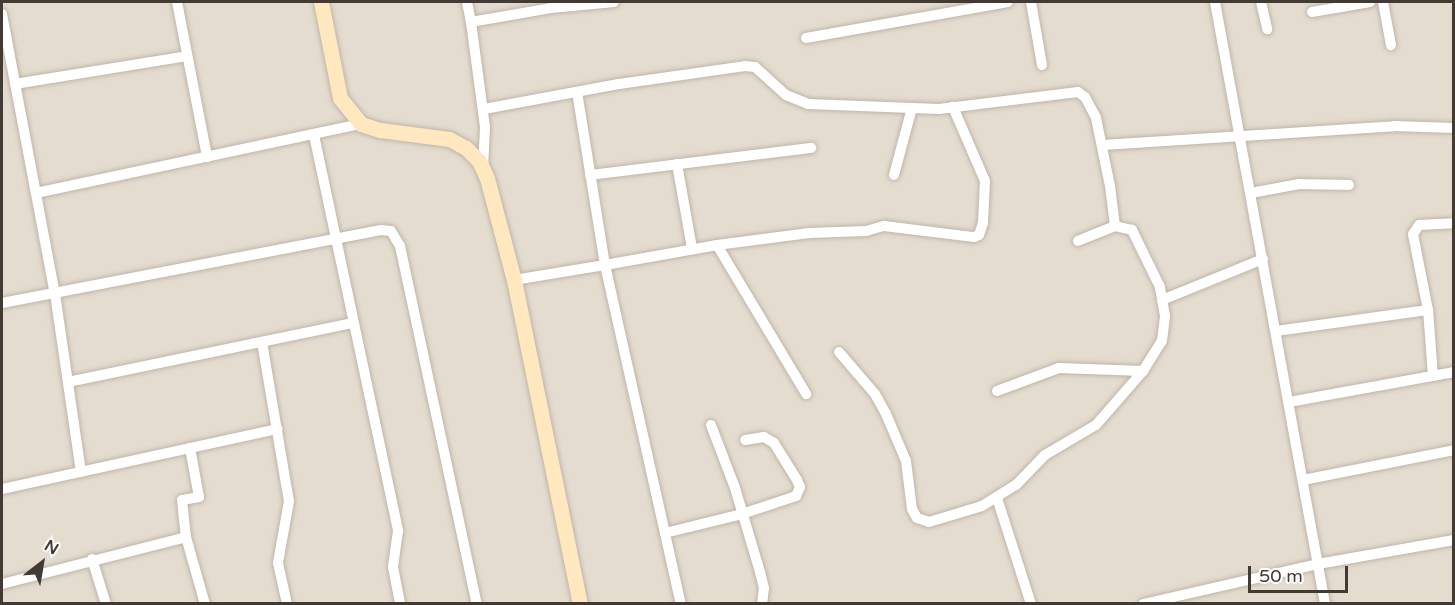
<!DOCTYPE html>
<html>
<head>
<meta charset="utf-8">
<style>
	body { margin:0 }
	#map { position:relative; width:1455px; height:605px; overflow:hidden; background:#f1ebe2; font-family:"Varela Round",sans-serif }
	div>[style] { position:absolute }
	.residential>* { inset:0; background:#e5dcd0; transform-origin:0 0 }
	.roads { filter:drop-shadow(0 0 2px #bfb5a8) drop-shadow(0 0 2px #bfb5a8) }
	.street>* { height:10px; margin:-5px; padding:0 5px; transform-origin:5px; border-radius:5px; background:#fff }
	.secondary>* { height:15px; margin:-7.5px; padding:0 7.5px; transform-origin:7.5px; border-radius:7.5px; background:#ffe8bf }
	span { translate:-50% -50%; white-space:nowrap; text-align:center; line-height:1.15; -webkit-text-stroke:4.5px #fff; paint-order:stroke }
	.frame { position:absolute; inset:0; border:3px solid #433b33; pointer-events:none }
	.north { position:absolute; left:12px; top:533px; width:60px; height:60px; -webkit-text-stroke:4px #fff; paint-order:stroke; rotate:31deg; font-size:16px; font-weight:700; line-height:24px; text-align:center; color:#433b33 }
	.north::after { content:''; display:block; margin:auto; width:21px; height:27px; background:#433b33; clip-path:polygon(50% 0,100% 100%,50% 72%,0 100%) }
	.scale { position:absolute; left:1248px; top:566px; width:100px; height:27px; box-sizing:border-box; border:3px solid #433b33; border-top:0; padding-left:8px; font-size:18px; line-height:21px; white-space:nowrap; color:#433b33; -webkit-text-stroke:4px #fff; paint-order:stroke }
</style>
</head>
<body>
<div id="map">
	<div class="residential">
		<div style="left:2px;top:2px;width:1451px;height:601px"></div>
	</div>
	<div class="roads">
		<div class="street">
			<div style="left:177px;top:2px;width:158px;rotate:79deg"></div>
			<div style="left:467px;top:2px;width:20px;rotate:79deg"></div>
			<div style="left:471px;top:22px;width:81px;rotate:-9.9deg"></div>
			<div style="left:551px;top:8px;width:63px;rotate:-5.4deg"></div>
			<div style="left:1031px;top:2px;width:64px;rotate:80.1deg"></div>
			<div style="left:1215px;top:2px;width:612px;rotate:79.64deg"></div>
			<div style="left:1261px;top:2px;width:28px;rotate:77deg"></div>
			<div style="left:1383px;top:2px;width:44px;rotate:79.5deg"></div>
			<div style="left:1312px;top:12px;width:59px;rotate:-9.8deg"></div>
			<div style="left:2px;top:14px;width:285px;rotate:79.3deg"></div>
			<div style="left:55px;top:294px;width:180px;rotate:81.7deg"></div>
			<div style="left:471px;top:22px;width:106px;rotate:82.4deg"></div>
			<div style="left:485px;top:127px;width:43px;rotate:92.7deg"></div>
			<div style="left:806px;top:38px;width:205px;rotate:-10.1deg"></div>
			<div style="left:15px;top:84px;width:174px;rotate:-9.2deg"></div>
			<div style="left:577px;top:92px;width:175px;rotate:80.8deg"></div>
			<div style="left:605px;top:265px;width:114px;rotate:-10.1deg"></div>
			<div style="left:717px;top:245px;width:93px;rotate:-7.4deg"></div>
			<div style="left:809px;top:233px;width:57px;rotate:-2deg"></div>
			<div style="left:866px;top:231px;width:19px;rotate:-16deg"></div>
			<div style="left:884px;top:226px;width:91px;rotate:7deg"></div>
			<div style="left:974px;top:237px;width:5px;rotate:-22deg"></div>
			<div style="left:979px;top:235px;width:13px;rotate:-72deg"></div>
			<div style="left:983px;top:223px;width:42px;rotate:-87.3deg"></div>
			<div style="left:985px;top:181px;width:81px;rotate:-113.4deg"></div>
			<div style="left:484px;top:109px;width:137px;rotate:-10.5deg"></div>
			<div style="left:619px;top:84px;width:127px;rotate:-8.1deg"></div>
			<div style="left:745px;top:66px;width:10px;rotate:6deg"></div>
			<div style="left:755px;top:67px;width:42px;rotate:42.1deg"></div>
			<div style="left:786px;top:95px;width:24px;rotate:22deg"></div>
			<div style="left:808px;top:104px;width:131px;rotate:2.2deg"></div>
			<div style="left:939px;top:109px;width:140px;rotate:-7deg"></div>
			<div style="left:1078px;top:92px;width:9px;rotate:36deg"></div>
			<div style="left:1085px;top:97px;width:24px;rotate:62deg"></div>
			<div style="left:1096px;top:118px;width:69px;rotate:78.4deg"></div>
			<div style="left:1110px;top:186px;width:40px;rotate:82.9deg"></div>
			<div style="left:314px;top:135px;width:405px;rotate:78deg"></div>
			<div style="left:398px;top:531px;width:36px;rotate:98deg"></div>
			<div style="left:393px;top:567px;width:38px;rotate:79deg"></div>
			<div style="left:1103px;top:145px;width:292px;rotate:-3.7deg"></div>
			<div style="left:1394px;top:126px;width:60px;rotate:1.9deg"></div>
			<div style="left:677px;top:164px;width:85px;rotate:79.9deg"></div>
			<div style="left:590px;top:175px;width:223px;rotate:-7deg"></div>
			<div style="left:894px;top:175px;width:69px;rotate:-75deg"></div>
			<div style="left:36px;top:193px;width:332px;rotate:-12deg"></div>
			<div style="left:1251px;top:193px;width:49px;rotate:-10.6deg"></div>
			<div style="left:1299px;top:184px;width:50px;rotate:1.1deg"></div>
			<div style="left:717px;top:245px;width:174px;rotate:59.1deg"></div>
			<div style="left:514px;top:280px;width:92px;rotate:-9.4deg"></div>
			<div style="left:605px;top:265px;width:347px;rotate:77.4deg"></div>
			<div style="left:1162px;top:300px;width:109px;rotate:-22.1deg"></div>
			<div style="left:2px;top:303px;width:386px;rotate:-10.9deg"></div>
			<div style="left:381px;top:230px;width:10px;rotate:6deg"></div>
			<div style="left:391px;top:231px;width:17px;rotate:59deg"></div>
			<div style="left:400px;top:246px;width:366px;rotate:77.9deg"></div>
			<div style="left:1276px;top:331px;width:153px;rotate:-7.9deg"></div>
			<div style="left:262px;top:342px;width:161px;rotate:80.4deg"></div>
			<div style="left:289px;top:501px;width:63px;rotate:100.1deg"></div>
			<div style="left:278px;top:563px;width:42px;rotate:77.6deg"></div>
			<div style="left:839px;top:352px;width:55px;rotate:49.4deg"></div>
			<div style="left:875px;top:394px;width:23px;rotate:61deg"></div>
			<div style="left:886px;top:414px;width:51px;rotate:66.9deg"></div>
			<div style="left:906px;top:461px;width:48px;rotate:82.9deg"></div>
			<div style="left:912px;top:509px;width:10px;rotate:61deg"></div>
			<div style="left:917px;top:518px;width:13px;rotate:18deg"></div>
			<div style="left:929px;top:522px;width:55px;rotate:-16.8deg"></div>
			<div style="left:982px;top:506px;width:40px;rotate:-32deg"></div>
			<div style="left:1016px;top:485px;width:42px;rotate:-46deg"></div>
			<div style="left:1045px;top:455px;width:59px;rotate:-30.5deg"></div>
			<div style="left:1096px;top:425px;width:72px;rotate:-49deg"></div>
			<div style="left:1143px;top:371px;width:36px;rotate:-58deg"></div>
			<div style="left:1162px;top:341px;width:25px;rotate:-83deg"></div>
			<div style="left:1165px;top:316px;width:29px;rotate:-100deg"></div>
			<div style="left:1160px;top:287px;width:64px;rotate:-116.2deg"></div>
			<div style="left:1132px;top:230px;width:17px;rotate:-167deg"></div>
			<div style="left:1115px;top:226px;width:40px;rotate:158deg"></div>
			<div style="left:1433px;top:376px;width:66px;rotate:-94.3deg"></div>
			<div style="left:1428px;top:310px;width:77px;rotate:-101.2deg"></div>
			<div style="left:1413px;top:234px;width:11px;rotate:-56deg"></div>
			<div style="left:1419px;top:225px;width:35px;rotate:-3deg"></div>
			<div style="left:68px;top:382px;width:291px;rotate:-11.7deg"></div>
			<div style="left:997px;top:391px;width:66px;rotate:-20.4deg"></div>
			<div style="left:1059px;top:368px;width:84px;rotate:2deg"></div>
			<div style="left:1289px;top:402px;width:168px;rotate:-10.3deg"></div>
			<div style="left:711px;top:425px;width:67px;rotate:69.1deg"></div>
			<div style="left:735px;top:488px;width:88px;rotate:73.4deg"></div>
			<div style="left:760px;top:572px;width:16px;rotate:76deg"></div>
			<div style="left:764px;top:588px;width:16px;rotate:97deg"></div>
			<div style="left:190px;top:448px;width:50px;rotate:79.6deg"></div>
			<div style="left:199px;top:497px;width:17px;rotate:170deg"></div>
			<div style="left:182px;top:500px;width:37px;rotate:84deg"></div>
			<div style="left:186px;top:537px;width:70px;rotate:74.2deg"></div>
			<div style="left:1303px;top:480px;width:154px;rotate:-11.2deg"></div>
			<div style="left:2px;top:489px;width:282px;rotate:-12.3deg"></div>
			<div style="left:997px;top:498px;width:111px;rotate:72.2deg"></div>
			<div style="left:665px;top:533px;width:79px;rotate:-13.9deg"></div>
			<div style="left:742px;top:514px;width:57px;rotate:-18.4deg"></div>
			<div style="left:796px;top:496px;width:10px;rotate:-66deg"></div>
			<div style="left:800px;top:487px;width:8px;rotate:-113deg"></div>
			<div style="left:797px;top:480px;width:44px;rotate:-121.9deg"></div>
			<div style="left:774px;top:443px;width:12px;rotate:-149deg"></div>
			<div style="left:764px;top:437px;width:19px;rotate:171deg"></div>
			<div style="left:92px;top:559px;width:47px;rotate:72.7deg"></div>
			<div style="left:2px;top:584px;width:190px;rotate:-14.3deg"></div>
			<div style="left:1143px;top:604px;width:180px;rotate:-12.9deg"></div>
			<div style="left:1318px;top:564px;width:138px;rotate:-10deg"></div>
		</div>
		<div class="secondary">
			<div style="left:321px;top:2px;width:98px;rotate:78.8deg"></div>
			<div style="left:340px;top:98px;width:33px;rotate:51deg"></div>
			<div style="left:361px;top:124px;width:20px;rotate:18deg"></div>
			<div style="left:380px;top:130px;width:70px;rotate:7.4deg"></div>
			<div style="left:449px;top:139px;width:19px;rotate:28deg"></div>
			<div style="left:466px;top:148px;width:18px;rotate:45deg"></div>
			<div style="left:479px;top:161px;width:19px;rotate:65deg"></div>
			<div style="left:487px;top:178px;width:106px;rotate:75.2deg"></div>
			<div style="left:514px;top:280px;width:331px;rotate:78.5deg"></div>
		</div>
	</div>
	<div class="frame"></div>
	<div class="north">N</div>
	<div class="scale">50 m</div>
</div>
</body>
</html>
